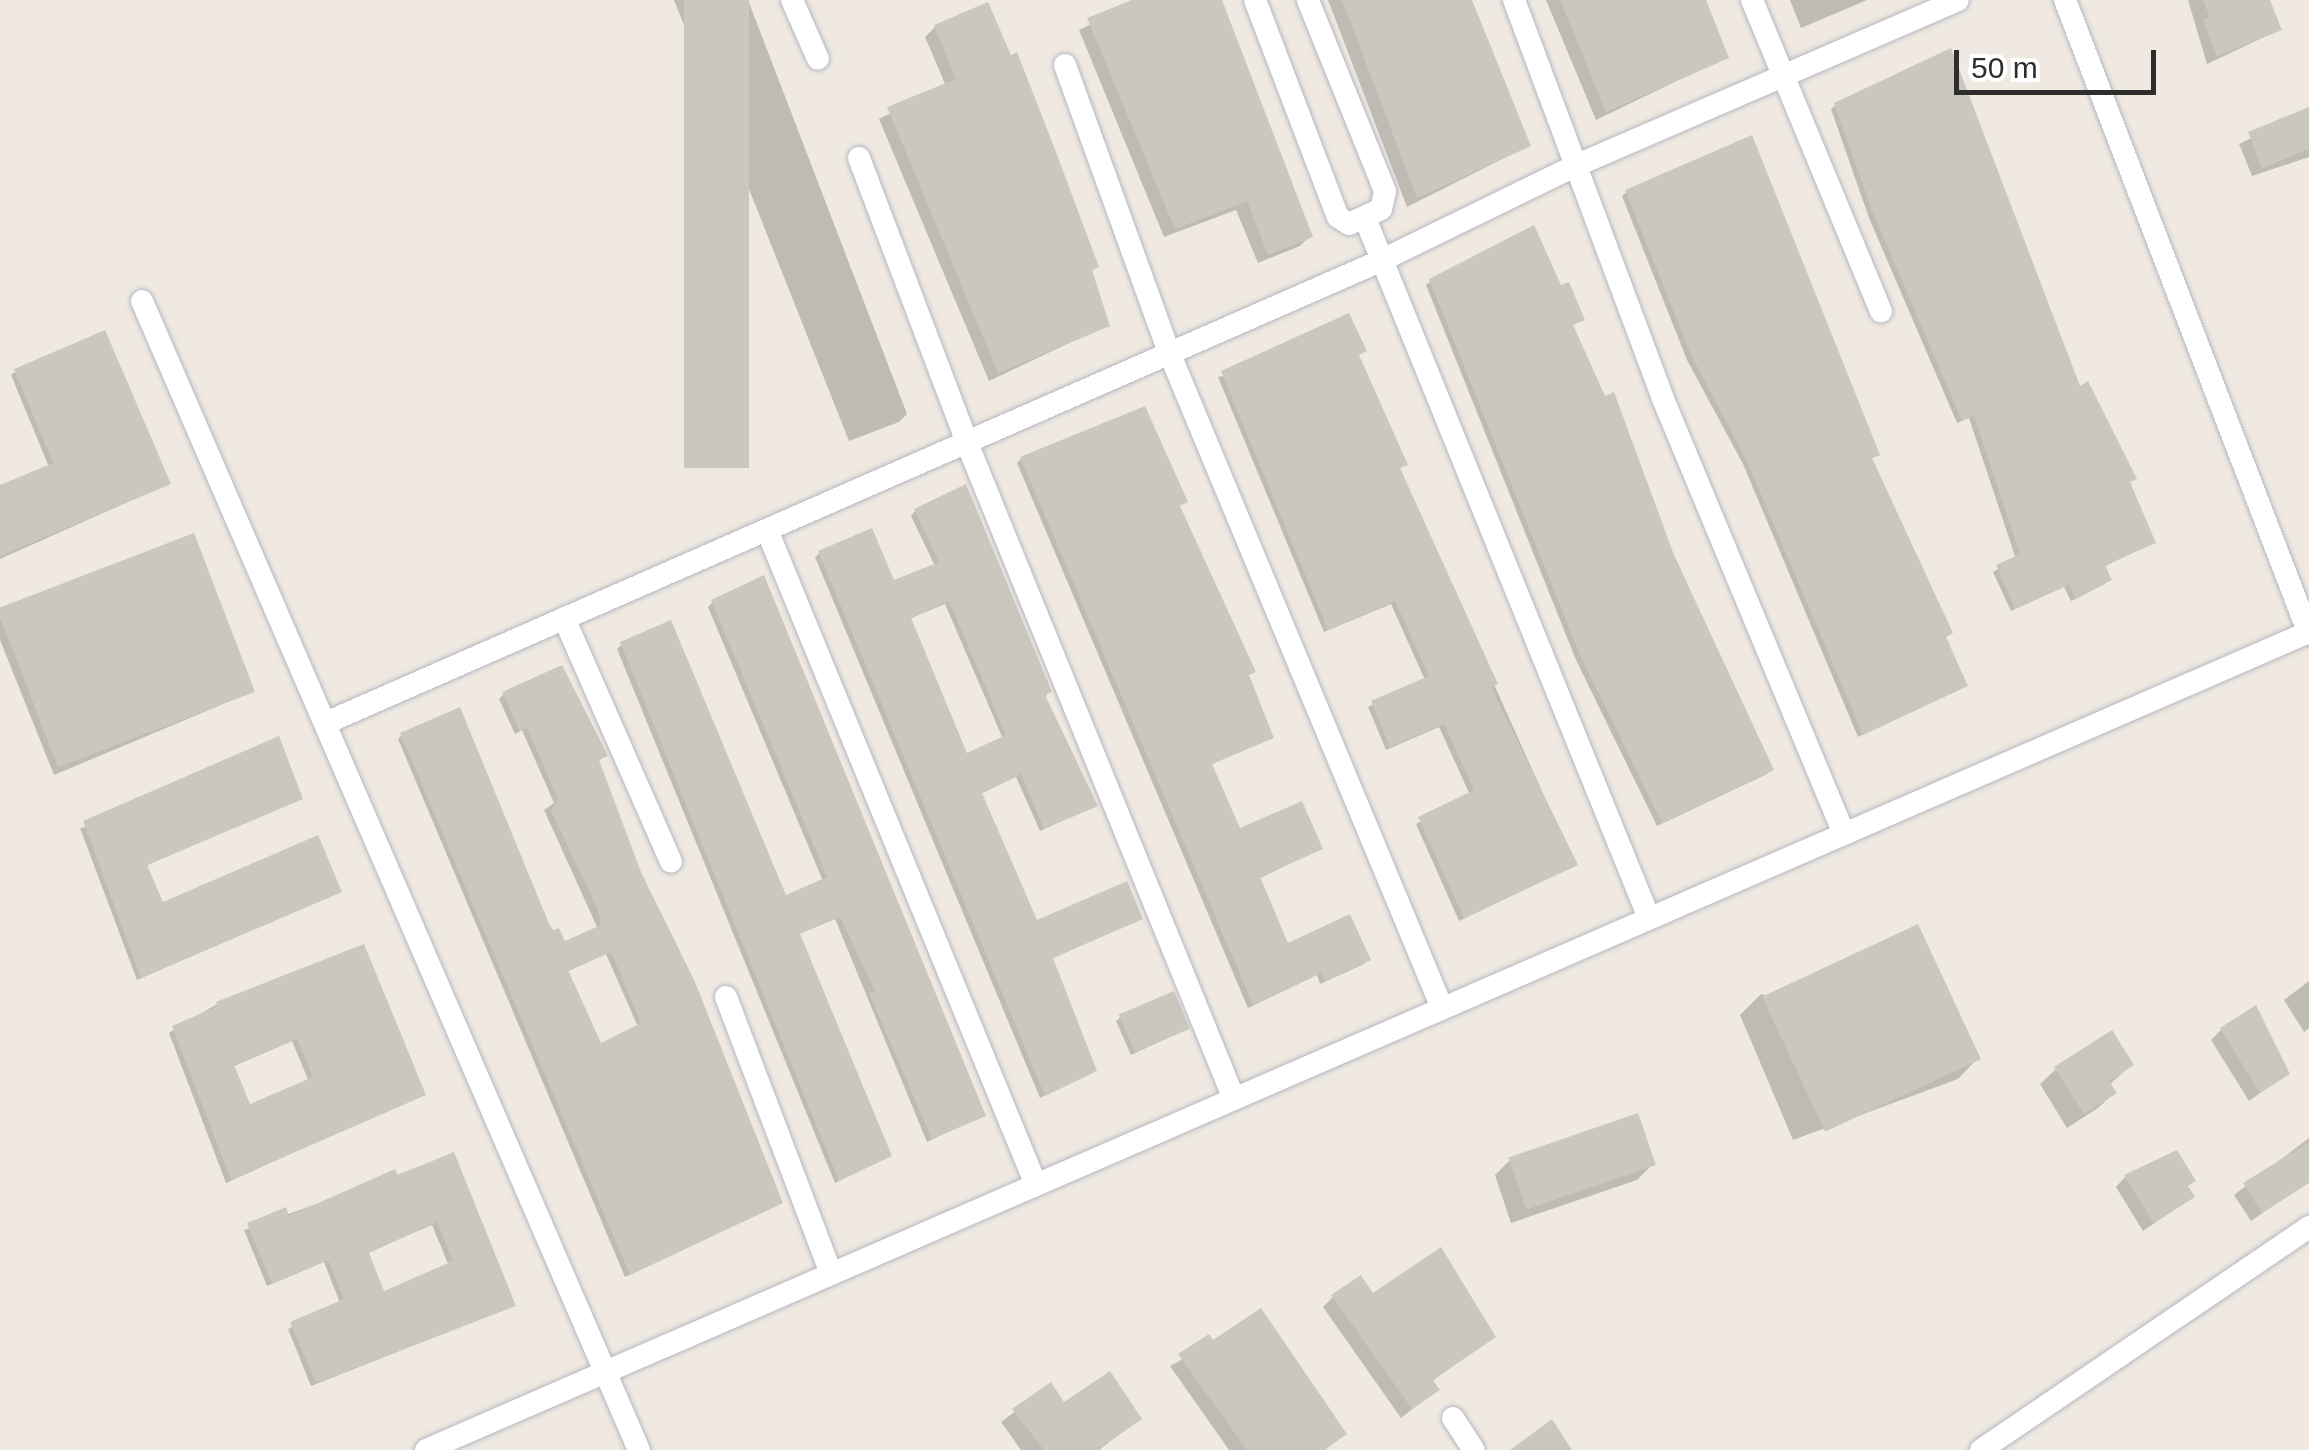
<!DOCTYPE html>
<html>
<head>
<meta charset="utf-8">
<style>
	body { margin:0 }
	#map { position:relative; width:2309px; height:1450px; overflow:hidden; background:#efe9e1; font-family:Helvetica,sans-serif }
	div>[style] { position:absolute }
	.shadow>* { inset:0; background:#0003 }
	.building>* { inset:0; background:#cbc7bf; transform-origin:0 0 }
	.roads { filter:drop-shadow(0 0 2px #b4b7c1) drop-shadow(0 0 2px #b4b7c1) }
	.street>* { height:22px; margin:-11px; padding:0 11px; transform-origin:11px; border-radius:11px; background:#fff }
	span { translate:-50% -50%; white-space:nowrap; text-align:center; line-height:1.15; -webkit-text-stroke:8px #fff; paint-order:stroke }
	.scale { position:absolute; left:1954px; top:50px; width:202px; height:45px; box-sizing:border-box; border:5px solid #2e2e2e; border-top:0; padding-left:12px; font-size:30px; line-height:35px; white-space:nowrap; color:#2e2e2e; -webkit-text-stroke:8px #fff; paint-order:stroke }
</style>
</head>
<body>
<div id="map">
	<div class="shadow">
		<div style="clip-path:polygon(674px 0,748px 0,907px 414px,899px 422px,849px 441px)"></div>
		<div style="clip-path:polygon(1139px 0,1219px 0,1310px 236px,1300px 246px,1258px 263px,1236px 210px,1164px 237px,1079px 30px)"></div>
		<div style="clip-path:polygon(1328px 0,1470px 0,1528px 146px,1407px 207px)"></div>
		<div style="clip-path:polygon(1546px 0,1703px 0,1726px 57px,1596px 120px)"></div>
		<div style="clip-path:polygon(1790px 0,1867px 0,1801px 28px)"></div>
		<div style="clip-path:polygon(2188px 0,2267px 0,2279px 30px,2207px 64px)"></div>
		<div style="clip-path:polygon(935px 27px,1096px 266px,1090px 272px,1107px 325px,989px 381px,879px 119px,946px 86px,925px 37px)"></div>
		<div style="clip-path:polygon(1836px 105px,2079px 389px,2153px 543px,2103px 567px,2105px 584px,2071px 601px,2064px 587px,2011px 611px,1993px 572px,2016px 559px,1969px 418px,1957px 423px,1869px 218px,1831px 109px)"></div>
		<div style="clip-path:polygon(2309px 110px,2309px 157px,2252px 176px,2239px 144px)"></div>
		<div style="clip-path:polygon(1627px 192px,1877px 454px,1870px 460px,1950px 633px,1945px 639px,1960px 689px,1858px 737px,1743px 464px,1687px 360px,1622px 196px)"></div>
		<div style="clip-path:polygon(1431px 281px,1560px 288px,1582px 319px,1570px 326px,1771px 769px,1767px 774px,1657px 826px,1576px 660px,1426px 285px)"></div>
		<div style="clip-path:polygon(1364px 351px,1357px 356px,1406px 464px,1398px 470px,1575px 865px,1459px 921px,1416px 824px,1470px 795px,1439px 727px,1386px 750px,1368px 707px,1425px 680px,1391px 604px,1324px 632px,1218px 377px)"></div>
		<div style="clip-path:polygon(16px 371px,168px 484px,0 559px,0 489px,49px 467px,11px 375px)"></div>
		<div style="clip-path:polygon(1021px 459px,1185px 502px,1178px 507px,1253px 671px,1247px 677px,1272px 737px,1210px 765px,1238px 832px,1320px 849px,1258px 879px,1287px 946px,1368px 959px,1364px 964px,1320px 984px,1317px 975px,1248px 1008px,1017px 463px)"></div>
		<div style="clip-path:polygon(evenodd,915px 511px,1049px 692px,1044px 698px,1095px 805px,1040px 831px,1016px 777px,980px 794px,1035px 923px,1140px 919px,1051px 959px,1094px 1071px,1040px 1098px,815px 557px,820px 553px,893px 583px,935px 566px,911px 516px,915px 511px,945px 604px,1003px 739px,966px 756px,909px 619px,945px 604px)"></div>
		<div style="clip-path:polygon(192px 536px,254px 691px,54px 775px,0 640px,0 619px)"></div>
		<div style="clip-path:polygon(713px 602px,983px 1115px,927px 1142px,835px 919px,797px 935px,889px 1156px,835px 1183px,617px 649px,622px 644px,785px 898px,823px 881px,708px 607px)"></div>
		<div style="clip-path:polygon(evenodd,504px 694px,605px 756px,597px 762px,639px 873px,775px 1206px,625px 1277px,398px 739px,402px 735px,564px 944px,598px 929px,544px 810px,554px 803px,522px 730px,515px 734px,499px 699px,504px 694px,606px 954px,638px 1027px,600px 1046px,566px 972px,606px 954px)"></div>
		<div style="clip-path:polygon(300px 799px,145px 866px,161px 905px,339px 892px,137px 980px,80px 828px)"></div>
		<div style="clip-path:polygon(2309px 981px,2309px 1028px,2304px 1032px,2284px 1000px)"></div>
		<div style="clip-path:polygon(1761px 994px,1978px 1058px,1958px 1079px,1793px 1140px,1740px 1015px)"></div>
		<div style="clip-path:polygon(evenodd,217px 1004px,423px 1094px,226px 1183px,169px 1033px,217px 1004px,292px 1041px,309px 1082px,248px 1107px,232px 1067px,292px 1041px)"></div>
		<div style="clip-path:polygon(1121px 1017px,1187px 1029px,1131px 1055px,1116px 1021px)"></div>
		<div style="clip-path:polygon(2221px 1030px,2287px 1073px,2249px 1101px,2211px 1040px)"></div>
		<div style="clip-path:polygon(2131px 1065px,2109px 1085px,2114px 1093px,2098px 1108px,2067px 1128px,2040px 1084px,2056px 1069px)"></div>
		<div style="clip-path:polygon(2309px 1138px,2309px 1181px,2251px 1221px,2234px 1195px)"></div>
		<div style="clip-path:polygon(evenodd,452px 1155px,513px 1306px,311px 1386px,288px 1329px,340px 1303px,324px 1262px,267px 1286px,244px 1230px,452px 1155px,432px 1225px,449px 1266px,383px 1295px,368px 1252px,432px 1225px)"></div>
		<div style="clip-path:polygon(1510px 1160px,1653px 1164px,1637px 1180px,1511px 1223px,1495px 1175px)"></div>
		<div style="clip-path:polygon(2125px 1177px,2186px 1187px,2192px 1197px,2143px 1231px,2116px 1187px)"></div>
		<div style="clip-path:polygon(1372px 1296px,1493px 1336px,1432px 1381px,1437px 1390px,1401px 1418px,1323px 1307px,1333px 1297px)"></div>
		<div style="clip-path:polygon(1212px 1344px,1344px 1434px,1325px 1450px,1229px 1450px,1170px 1366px)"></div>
		<div style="clip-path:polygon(1051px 1385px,1064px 1405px,1139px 1419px,1099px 1450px,1021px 1450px,1001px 1422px)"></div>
	</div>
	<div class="building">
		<div style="left:684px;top:0;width:65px;height:468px"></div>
		<div style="clip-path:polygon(1132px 0,1222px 0,1313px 237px,1268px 255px,1247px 201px,1175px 229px,1087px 18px)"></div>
		<div style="clip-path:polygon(1342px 0,1472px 0,1531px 146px,1417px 198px)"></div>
		<div style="clip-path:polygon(1560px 0,1706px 0,1729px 58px,1606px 112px)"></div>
		<div style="clip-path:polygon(2203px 0,2270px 0,2282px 30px,2217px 56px,2203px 20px,2210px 17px)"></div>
		<div style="clip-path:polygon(988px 2px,1011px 55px,1017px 52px,1056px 152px,1099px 267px,1092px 270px,1110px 326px,998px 373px,887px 107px,956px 79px,934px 25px)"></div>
		<div style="clip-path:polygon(1951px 48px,2080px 386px,2088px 381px,2137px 479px,2130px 482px,2156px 543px,2105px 565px,2112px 580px,2076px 599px,2069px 584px,2015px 609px,1996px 565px,2020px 554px,1974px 416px,1962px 421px,1873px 213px,1834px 103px)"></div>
		<div style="clip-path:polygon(2309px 107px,2309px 149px,2262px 168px,2248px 132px)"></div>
		<div style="clip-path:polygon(1752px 135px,1880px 455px,1872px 458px,1953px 633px,1946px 637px,1968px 686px,1863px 735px,1746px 459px,1691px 355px,1625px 190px)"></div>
		<div style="clip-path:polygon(1534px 225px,1561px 285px,1569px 282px,1585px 320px,1573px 325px,1605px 396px,1614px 392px,1674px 555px,1774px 770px,1662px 823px,1580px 655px,1429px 279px)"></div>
		<div style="clip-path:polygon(1349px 313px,1367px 351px,1359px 355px,1408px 465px,1400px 468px,1498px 684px,1491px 687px,1578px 865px,1464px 918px,1418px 817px,1474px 790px,1444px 724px,1390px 747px,1371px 701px,1429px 676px,1395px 601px,1328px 630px,1221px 371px)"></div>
		<div style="clip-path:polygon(105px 330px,171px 484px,0 556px,0 485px,53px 463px,14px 369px)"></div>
		<div style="clip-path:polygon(1145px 406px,1188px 502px,1180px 506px,1256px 672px,1249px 675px,1274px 738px,1212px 764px,1240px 828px,1302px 801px,1323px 849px,1260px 877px,1288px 943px,1350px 914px,1371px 960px,1325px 981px,1321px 973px,1253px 1005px,1020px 457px)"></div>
		<div style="clip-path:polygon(evenodd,966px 484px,1052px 692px,1045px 695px,1098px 806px,1044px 829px,1021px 774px,982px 793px,1037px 920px,1127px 881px,1143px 919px,1053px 958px,1097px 1071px,1045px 1096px,818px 551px,872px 528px,894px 580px,939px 562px,914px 509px,966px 484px,949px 601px,1006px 735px,967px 753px,911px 618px,949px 601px)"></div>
		<div style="left:194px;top:533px;width:170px;height:211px;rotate:69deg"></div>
		<div style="clip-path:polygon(764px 575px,986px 1116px,932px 1139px,869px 993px,875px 991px,840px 917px,832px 919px,800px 934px,892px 1156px,839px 1181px,620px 642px,671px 620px,786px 895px,827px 877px,711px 600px)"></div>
		<div style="clip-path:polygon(evenodd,562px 665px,608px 756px,599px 760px,641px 872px,695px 982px,783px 1203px,630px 1275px,400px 733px,460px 707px,552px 931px,559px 928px,565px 941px,601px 925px,598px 910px,551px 811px,558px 799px,527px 728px,520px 731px,502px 692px,562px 665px,611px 952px,641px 1023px,601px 1043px,568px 970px,611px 952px)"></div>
		<div style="clip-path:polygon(279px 736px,303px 799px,147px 865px,163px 902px,318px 835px,342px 892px,141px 978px,83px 821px)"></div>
		<div style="left:1918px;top:924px;width:149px;height:172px;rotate:65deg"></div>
		<div style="clip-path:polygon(evenodd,364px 944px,426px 1095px,231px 1180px,172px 1026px,218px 1006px,216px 1002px,364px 944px,297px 1039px,313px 1077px,250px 1104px,234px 1065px,297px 1039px)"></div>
		<div style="left:1174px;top:991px;width:41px;height:60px;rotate:67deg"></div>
		<div style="clip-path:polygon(2256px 1005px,2290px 1074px,2260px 1093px,2220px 1028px)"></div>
		<div style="clip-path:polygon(2112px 1030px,2134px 1065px,2109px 1081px,2117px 1093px,2084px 1114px,2054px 1067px)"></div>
		<div style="left:1638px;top:1113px;width:55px;height:137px;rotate:71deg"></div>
		<div style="clip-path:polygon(2309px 1142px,2309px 1183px,2262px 1213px,2243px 1183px)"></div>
		<div style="clip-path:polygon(2177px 1150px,2196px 1181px,2188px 1186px,2195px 1197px,2154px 1223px,2124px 1175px)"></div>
		<div style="clip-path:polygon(evenodd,454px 1152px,516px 1306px,316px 1383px,290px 1322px,344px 1299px,328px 1260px,272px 1284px,247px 1223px,286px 1207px,289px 1216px,395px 1169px,398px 1175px,454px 1152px,437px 1222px,453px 1261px,384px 1291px,369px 1253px,437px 1222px)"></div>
		<div style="clip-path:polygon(1441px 1247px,1496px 1337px,1433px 1380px,1440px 1390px,1412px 1409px,1331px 1295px,1361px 1275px,1373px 1293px)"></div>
		<div style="clip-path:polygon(1261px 1308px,1347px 1434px,1324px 1450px,1247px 1450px,1178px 1354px,1209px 1334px,1213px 1340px)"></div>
		<div style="clip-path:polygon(1110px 1371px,1142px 1419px,1097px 1450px,1044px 1450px,1012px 1409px,1051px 1382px,1064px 1402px)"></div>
		<div style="clip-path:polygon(1552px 1419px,1572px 1450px,1510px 1450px)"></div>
	</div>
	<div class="roads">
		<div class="street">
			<div style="left:792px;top:0;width:64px;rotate:66.2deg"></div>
			<div style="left:1255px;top:0;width:232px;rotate:69.1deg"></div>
			<div style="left:1338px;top:217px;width:13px;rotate:32deg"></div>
			<div style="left:1349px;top:224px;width:35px;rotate:-25deg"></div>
			<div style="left:1381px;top:209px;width:18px;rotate:-77deg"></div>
			<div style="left:1385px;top:191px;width:206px;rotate:-112deg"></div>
			<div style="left:1514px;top:0;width:426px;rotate:69.5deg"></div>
			<div style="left:1663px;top:399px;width:471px;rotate:67.4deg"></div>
			<div style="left:1752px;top:0;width:337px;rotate:67.5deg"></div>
			<div style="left:2065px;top:0;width:679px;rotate:68.95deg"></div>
			<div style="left:1065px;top:65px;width:305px;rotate:70.1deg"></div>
			<div style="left:1169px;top:352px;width:711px;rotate:67.4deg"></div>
			<div style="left:859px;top:158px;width:305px;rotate:69.2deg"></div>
			<div style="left:967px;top:443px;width:708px;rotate:67.85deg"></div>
			<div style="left:1365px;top:218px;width:755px;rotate:67.92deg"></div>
			<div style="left:142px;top:301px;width:1252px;rotate:66.61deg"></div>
			<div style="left:767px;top:530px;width:708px;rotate:67.67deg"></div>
			<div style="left:564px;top:618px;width:266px;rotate:66.3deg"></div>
			<div style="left:328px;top:722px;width:1146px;rotate:-23.66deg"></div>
			<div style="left:1378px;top:262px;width:219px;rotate:-26deg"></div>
			<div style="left:1575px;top:166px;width:417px;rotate:-23.4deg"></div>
			<div style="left:726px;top:997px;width:296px;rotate:69.2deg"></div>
			<div style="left:1453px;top:1418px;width:38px;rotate:57deg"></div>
			<div style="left:426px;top:1450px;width:2053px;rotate:-23.48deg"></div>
			<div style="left:1981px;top:1450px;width:397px;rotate:-34.2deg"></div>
		</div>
	</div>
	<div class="scale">50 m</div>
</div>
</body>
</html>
